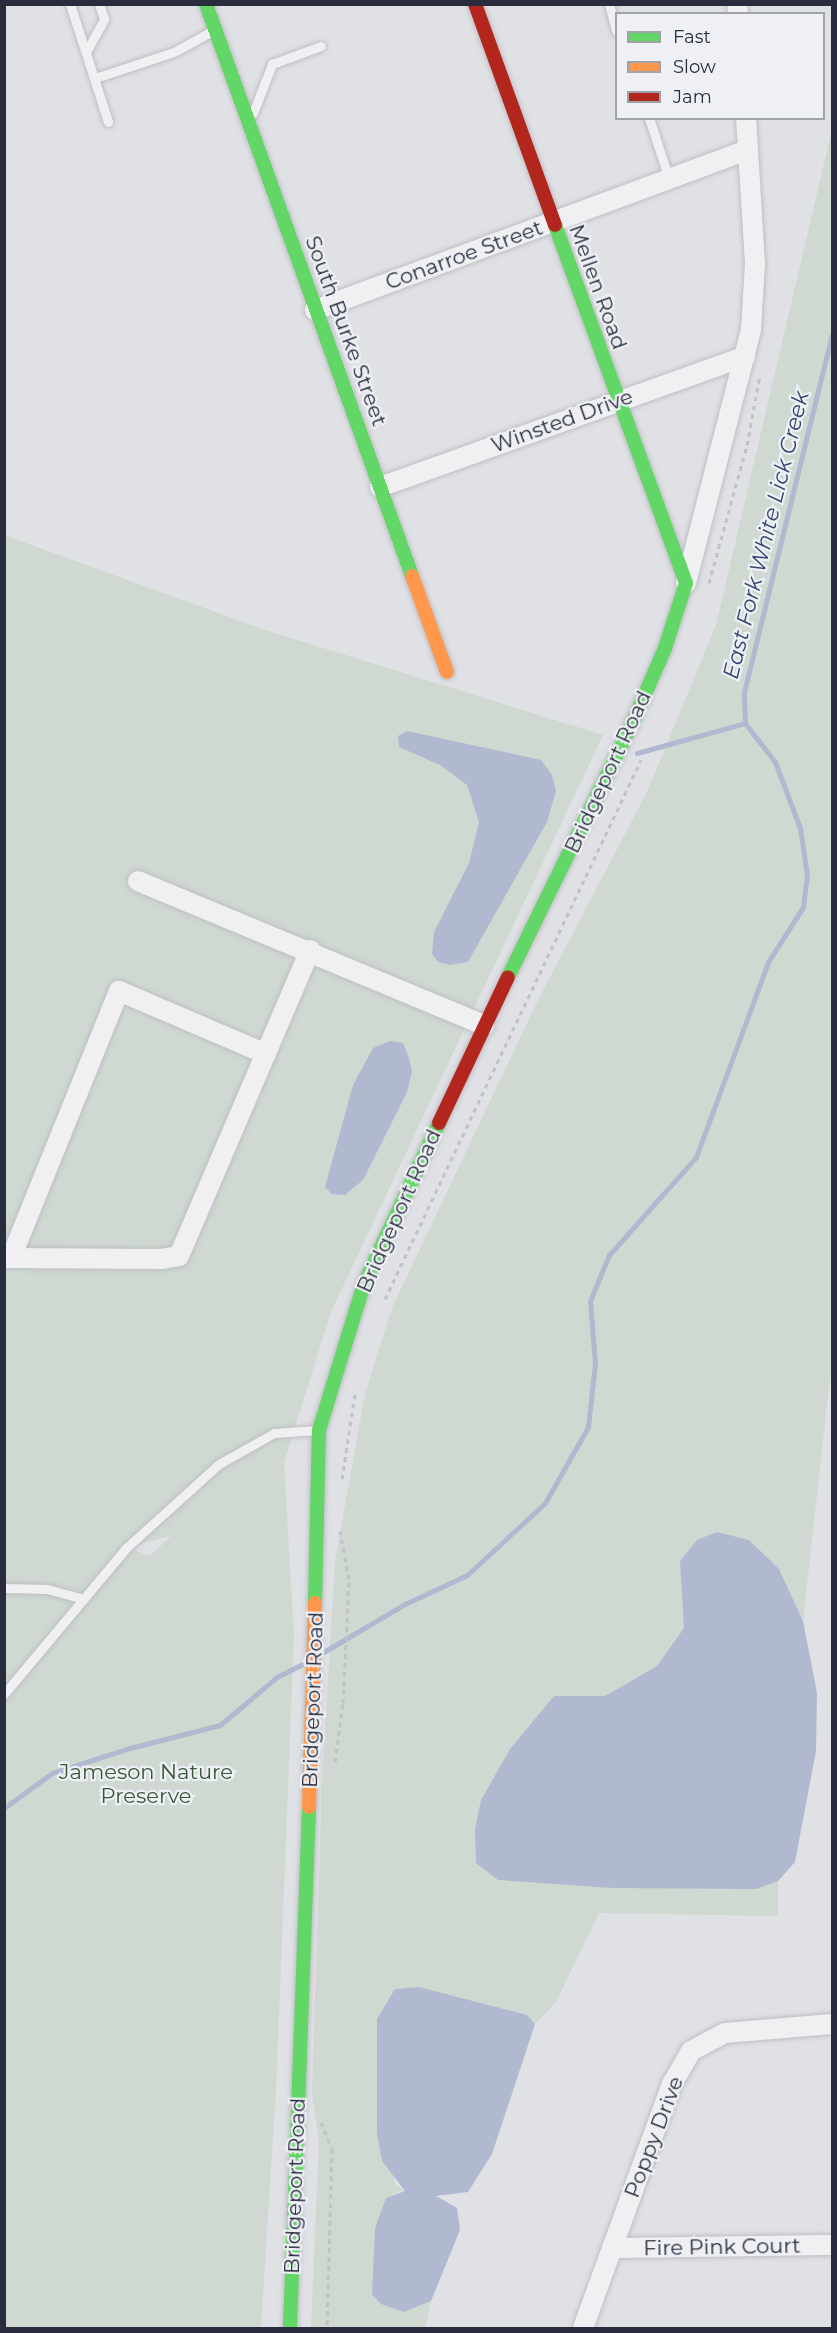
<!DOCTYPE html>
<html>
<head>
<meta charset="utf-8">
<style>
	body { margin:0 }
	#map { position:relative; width:837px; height:2333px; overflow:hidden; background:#e0e1e5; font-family:Montserrat,sans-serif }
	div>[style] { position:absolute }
	.green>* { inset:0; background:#cfd8d1 }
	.water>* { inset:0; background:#b0b9cf }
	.stream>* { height:5px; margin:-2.5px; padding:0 2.5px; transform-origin:2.5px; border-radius:2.5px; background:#b0b9cf }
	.path>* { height:3px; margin-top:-1.5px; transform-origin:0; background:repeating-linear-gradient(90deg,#c1c2c7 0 4.5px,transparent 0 9px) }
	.roads { filter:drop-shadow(0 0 2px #bebfc3) drop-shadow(0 0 2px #bebfc3) }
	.lane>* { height:9px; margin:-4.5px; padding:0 4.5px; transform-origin:4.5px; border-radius:4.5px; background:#f0f0f2 }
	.street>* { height:20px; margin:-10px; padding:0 10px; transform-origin:10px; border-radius:10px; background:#f0f0f2 }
	.fast>* { height:14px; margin:-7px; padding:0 7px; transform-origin:7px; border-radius:7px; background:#63d668 }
	.slow>* { height:14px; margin:-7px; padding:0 7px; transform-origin:7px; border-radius:7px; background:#ff974d }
	.jam>* { height:14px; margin:-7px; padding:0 7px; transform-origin:7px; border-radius:7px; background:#b3261e }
	span { translate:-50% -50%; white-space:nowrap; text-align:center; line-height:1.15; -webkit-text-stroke:4.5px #eef0f5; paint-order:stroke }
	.street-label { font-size:21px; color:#282c3d }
	.park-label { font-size:21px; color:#375936 }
	.water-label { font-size:22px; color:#34456f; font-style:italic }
	.frame { position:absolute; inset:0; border:6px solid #282c3d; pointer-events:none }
	.legend { position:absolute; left:615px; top:12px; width:210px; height:108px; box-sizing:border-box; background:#eef0f5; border:2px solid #9fa2ab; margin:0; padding:8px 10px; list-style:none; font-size:18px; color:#282c3d }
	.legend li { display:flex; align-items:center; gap:12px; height:30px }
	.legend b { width:30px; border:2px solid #9fa2ab }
</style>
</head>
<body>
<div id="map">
	<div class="green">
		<div style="clip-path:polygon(832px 129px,832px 1359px,803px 1621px,779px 1569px,684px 1628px,657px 1666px,605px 1696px,554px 1697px,510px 1749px,481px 1800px,498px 1880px,778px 1881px,778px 1916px,599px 1913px,556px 2002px,535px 2024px,527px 2015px,419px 1987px,395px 1989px,394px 2183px,403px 2190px,386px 2198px,404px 2312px,431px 2301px,425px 2328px,311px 2328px,319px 2141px,312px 2093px,322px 1782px,335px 1561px,365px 1394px,392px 1308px,537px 1002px,647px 792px,716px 625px)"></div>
		<div style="clip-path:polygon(evenodd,4px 535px,262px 629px,603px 735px,331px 1312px,284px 1462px,294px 1636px,276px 2090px,261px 2328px,5px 2328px,4px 535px,171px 1536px,150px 1556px,127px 1548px,127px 1547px,171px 1536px)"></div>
	</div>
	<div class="water">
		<div style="clip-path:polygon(407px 731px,541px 760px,552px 775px,556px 791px,547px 822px,468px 962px,450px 965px,438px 962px,432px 954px,434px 932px,469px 863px,479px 822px,467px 785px,440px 765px,399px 747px,398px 736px)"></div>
		<div style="clip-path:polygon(390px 1041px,403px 1043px,409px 1058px,412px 1071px,407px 1092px,363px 1180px,345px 1195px,332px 1194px,325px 1187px,353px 1085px,373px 1048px)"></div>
		<div style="clip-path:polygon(717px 1532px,749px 1540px,779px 1569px,803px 1621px,817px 1693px,816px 1751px,795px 1862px,778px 1881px,757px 1889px,613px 1888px,498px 1880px,476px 1863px,475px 1829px,481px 1800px,510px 1749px,554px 1696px,605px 1696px,657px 1666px,684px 1628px,680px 1561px,697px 1540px)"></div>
		<div style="clip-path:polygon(419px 1987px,527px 2015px,535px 2024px,492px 2154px,468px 2192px,436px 2196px,457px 2208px,460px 2230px,431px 2301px,404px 2312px,381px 2304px,372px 2294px,375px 2228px,386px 2198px,405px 2191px,382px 2161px,377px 2133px,377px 2019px,395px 1989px)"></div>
	</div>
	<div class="stream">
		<div style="left:637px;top:753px;width:112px;rotate:-15.5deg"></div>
		<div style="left:322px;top:1653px;width:96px;rotate:-30.6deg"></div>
		<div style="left:405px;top:1604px;width:68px;rotate:-25.1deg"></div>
		<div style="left:467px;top:1575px;width:106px;rotate:-42.7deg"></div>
		<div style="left:545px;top:1503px;width:87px;rotate:-60.5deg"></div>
		<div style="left:588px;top:1427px;width:64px;rotate:-83.8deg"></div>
		<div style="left:595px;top:1363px;width:62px;rotate:-94.6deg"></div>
		<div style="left:590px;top:1301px;width:50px;rotate:-67.6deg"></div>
		<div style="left:609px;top:1255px;width:131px;rotate:-48.4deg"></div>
		<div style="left:696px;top:1157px;width:208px;rotate:-69.7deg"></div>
		<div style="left:768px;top:962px;width:65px;rotate:-57.5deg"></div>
		<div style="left:803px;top:907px;width:32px;rotate:-83deg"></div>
		<div style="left:807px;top:875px;width:48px;rotate:-98.5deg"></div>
		<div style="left:800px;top:828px;width:71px;rotate:-110.7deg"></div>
		<div style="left:775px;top:762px;width:49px;rotate:-127.6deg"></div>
		<div style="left:745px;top:723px;width:31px;rotate:-92deg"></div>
		<div style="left:744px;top:692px;width:368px;rotate:-76.2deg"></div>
		<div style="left:4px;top:1808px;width:59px;rotate:-36.1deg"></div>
		<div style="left:52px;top:1773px;width:82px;rotate:-17.8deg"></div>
		<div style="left:130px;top:1748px;width:93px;rotate:-14.3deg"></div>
		<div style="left:220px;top:1725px;width:75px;rotate:-40.1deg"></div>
		<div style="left:277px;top:1677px;width:33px;rotate:-27deg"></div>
	</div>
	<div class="path">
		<div style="left:709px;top:583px;width:143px;rotate:-74.6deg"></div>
		<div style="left:747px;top:445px;width:71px;rotate:-79.5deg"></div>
		<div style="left:385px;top:1299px;width:597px;rotate:-64.59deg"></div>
		<div style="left:342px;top:1479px;width:86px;rotate:-81.3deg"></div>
		<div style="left:335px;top:1762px;width:60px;rotate:-82.3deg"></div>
		<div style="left:343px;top:1703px;width:124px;rotate:-87.2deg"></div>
		<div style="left:349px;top:1579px;width:49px;rotate:-100.6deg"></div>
		<div style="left:321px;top:2122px;width:29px;rotate:68deg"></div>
		<div style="left:332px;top:2149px;width:179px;rotate:91.6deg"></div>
	</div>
	<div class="roads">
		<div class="lane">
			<div style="left:70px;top:4px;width:124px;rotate:72.1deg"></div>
			<div style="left:609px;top:4px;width:28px;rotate:75deg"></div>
			<div style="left:86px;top:52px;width:38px;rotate:-61deg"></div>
			<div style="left:104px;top:19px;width:16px;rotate:-108deg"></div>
			<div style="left:95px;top:78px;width:83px;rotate:-18.2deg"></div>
			<div style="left:174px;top:52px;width:43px;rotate:-28.9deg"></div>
			<div style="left:253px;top:113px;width:53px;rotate:-68.8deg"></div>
			<div style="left:272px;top:64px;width:52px;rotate:-20.2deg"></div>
			<div style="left:649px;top:118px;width:64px;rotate:71.8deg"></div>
			<div style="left:4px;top:1588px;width:43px;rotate:1.3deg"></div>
			<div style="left:47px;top:1589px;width:38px;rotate:15deg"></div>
			<div style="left:4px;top:1694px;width:190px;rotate:-50.1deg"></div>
			<div style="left:126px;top:1548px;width:125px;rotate:-42.1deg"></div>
			<div style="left:219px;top:1464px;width:63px;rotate:-29.4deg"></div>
			<div style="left:274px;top:1433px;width:43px;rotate:-4deg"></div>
		</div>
		<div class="street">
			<div style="left:737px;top:4px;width:10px;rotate:84deg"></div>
			<div style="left:315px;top:310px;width:462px;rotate:-20.3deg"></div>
			<div style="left:380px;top:487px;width:388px;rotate:-19.7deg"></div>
			<div style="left:686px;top:583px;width:262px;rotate:-75.6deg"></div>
			<div style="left:751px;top:329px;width:65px;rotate:-86.5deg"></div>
			<div style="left:755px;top:264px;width:146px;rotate:-93.5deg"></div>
			<div style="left:138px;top:881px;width:375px;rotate:22.6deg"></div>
			<div style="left:4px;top:1258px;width:157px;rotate:0.4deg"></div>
			<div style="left:161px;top:1259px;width:18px;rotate:-9deg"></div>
			<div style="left:179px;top:1256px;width:333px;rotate:-66.8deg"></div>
			<div style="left:11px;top:1258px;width:288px;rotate:-68deg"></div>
			<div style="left:119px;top:991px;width:160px;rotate:23.2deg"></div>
			<div style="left:612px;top:2248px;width:220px;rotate:-0.8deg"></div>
			<div style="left:583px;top:2328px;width:260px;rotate:-70deg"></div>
			<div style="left:672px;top:2084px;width:38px;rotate:-60deg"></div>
			<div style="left:691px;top:2051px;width:38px;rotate:-28deg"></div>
			<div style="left:725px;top:2033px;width:107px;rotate:-4.8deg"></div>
		</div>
		<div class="fast">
			<div style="left:206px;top:4px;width:608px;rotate:70.19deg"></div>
			<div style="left:508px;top:977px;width:280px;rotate:-63.9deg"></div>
			<div style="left:631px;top:726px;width:85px;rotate:-66.4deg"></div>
			<div style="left:665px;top:648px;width:68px;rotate:-72.1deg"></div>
			<div style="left:686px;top:583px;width:381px;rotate:-110.1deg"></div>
			<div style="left:315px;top:1603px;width:173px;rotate:-88.7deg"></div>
			<div style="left:319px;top:1430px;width:153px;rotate:-72.9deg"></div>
			<div style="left:364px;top:1284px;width:178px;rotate:-65deg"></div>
			<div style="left:290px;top:2328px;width:521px;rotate:-87.91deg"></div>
		</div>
		<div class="slow">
			<div style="left:412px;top:576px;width:102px;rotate:70deg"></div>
			<div style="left:309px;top:1807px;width:204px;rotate:-88.3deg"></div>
		</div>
		<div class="jam">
			<div style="left:475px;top:4px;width:235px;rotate:70.1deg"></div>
			<div style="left:439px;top:1123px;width:161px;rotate:-64.7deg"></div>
		</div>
	</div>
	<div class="street-label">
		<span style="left:464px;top:255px;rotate:-20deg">Conarroe Street</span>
		<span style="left:598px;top:287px;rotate:70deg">Mellen Road</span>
		<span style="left:346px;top:331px;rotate:70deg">South Burke Street</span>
		<span style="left:562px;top:421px;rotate:-20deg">Winsted Drive</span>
		<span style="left:608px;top:772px;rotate:-65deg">Bridgeport Road</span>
		<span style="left:399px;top:1211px;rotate:-66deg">Bridgeport Road</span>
		<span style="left:313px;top:1700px;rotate:-88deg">Bridgeport Road</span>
		<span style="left:654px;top:2137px;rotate:-69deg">Poppy Drive</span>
		<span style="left:295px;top:2186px;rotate:-88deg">Bridgeport Road</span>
		<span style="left:722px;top:2247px;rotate:-1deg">Fire Pink Court</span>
	</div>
	<div class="park-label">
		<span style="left:146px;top:1784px">Jameson Nature<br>Preserve</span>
	</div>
	<div class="water-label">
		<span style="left:766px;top:535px;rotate:-76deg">East Fork White Lick Creek</span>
	</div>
	<div class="frame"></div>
	<ul class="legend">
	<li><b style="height:8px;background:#63d668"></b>Fast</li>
	<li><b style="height:8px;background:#ff974d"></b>Slow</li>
	<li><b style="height:8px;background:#b3261e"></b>Jam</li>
	</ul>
</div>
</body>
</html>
